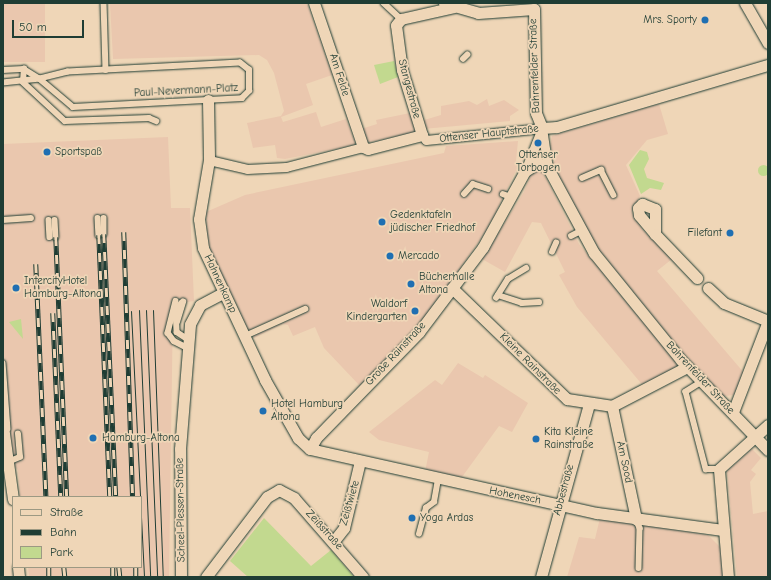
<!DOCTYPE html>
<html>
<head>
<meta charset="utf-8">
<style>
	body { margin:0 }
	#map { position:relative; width:771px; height:580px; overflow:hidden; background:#efd6b7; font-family:"Comic Neue",sans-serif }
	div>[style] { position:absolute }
	.built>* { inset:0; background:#eac7ae; transform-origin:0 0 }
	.green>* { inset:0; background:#c2d98f }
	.round { border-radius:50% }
	.roads { filter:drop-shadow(0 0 1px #1f3d34) drop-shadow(0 0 1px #1f3d34) }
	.service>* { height:5.5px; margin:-2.75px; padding:0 2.75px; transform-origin:2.75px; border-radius:2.75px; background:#efd6b7 }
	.pedestrian>* { height:9px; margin:-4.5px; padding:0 4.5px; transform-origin:4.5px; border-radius:4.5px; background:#efd6b7 }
	.minor>* { height:11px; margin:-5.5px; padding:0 5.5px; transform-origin:5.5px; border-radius:5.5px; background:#efd6b7 }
	.tram>* { height:1px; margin:-0.5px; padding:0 0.5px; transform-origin:0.5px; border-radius:0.5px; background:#1f3d34 }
	.rail>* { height:4.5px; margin-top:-2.25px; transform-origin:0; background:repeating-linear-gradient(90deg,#efd6b7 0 9px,#1f3d34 0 18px); box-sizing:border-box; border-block:1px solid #1f3d34 }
	.dots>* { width:11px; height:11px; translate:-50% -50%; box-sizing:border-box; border:2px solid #efd6b7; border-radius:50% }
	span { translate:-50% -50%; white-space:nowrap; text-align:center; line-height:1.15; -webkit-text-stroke:3.5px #efd6b7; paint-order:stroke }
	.poi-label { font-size:11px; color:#1f3d34 }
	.right { translate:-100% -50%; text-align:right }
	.left { translate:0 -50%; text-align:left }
	.street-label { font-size:11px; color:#1f3d34 }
	.frame { position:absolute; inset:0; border:4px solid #1f3d34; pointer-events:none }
	.legend { position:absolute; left:12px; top:496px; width:130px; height:72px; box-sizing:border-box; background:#efd6b7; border:1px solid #9c9983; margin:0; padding:5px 7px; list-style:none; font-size:12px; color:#1f3d34 }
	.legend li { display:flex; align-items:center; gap:8px; height:20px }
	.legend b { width:20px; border:1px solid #9c9983 }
	.scale { position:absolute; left:12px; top:20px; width:72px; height:18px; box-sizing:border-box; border:2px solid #1f3d34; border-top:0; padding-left:5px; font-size:12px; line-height:14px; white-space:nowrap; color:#1f3d34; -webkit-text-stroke:3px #efd6b7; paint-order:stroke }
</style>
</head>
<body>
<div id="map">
	<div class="built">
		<div style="left:3px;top:3px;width:42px;height:59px"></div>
		<div style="clip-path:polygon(110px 3px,307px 3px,332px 75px,306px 84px,313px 105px,281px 117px,283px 122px,316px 112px,321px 127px,346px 119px,356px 145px,285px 159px,277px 158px,275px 145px,253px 148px,247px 123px,281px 116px,284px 111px,274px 73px,267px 60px,259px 55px,113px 59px)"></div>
		<div style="clip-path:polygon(487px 99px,489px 106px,504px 100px,519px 110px,510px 116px,510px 121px,423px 129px,421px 121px,441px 115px,441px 106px,469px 101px,477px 105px)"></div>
		<div style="clip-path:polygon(659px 104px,668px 134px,647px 140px,626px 165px,640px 196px,632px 212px,642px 229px,672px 259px,657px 271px,745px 374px,734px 395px,724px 396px,676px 345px,597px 250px,553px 163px,556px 159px,550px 146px,552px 136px)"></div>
		<div style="clip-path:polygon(410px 113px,418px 132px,365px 143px,361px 129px,377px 124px,376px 120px)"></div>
		<div style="clip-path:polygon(168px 137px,171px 208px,190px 208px,194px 301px,173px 304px,169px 577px,29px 577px,28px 567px,141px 567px,141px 497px,20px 497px,18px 470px,12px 464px,3px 384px,3px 144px)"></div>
		<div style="clip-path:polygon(518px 141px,516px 161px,520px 162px,489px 227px,431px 310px,360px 386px,324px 348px,315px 327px,293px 336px,288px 325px,283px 324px,254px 338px,246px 327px,207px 246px,206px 212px,245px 195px,444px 153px,446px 146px)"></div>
		<div style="clip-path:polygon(532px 172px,543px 172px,579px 244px,679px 364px,676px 372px,645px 388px,577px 307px,559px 275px,565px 272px,541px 223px,532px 222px,505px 272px,482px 259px,524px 192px)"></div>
		<div style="clip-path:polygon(458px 363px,483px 378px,485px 375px,528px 403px,512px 432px,499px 426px,462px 477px,425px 472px,429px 452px,379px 440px,369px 432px,435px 380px,442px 385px)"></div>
		<div style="clip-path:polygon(752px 449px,761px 458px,751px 470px,756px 474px,750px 482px,753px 514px,768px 511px,768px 577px,737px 577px,727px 471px)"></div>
		<div style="clip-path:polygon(600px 518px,708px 535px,721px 548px,724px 577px,567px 577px,579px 537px,595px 539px)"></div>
	</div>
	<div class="green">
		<div style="clip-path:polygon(394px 61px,398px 77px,380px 84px,374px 65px)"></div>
		<div style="clip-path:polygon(640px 150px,647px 152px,649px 159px,644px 169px,647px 178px,664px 183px,661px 190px,650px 188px,641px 194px,629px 165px)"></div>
		<div class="round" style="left:757.5px;top:164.5px;width:11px;height:11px"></div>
		<div style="clip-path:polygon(21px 319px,23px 339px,9px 322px)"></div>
		<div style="clip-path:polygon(264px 518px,311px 566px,331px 550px,354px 577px,248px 577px,230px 561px)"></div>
	</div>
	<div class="roads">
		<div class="service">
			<div style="left:104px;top:3px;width:67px;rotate:88.3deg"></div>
			<div style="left:384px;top:3px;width:23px;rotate:43deg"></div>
			<div style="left:463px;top:59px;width:6px;rotate:-45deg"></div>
			<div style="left:3px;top:70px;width:21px;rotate:-3deg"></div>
			<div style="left:24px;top:69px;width:19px;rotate:32deg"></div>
			<div style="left:40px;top:79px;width:43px;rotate:40.3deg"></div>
			<div style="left:73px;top:107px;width:169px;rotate:-3deg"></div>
			<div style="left:242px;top:98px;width:10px;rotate:-45deg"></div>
			<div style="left:249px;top:91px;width:21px;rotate:-90deg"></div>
			<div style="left:249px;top:70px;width:11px;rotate:-142deg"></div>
			<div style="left:240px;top:63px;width:172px;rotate:177deg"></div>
			<div style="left:68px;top:72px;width:29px;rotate:166deg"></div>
			<div style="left:40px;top:79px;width:37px;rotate:174deg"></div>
			<div style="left:23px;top:82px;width:57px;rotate:42.9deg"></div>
			<div style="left:65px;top:121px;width:84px;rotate:-2deg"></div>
			<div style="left:149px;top:118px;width:8px;rotate:23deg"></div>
			<div style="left:23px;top:82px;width:13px;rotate:-86deg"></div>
			<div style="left:582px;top:178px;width:21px;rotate:-23deg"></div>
			<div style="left:601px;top:170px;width:28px;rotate:63deg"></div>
			<div style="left:464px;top:194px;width:13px;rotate:-48deg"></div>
			<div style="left:473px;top:184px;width:16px;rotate:18deg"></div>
			<div style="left:503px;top:194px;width:9px;rotate:21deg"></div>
			<div style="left:98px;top:218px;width:17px;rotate:87deg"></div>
			<div style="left:104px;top:218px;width:16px;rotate:90deg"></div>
			<div style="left:3px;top:220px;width:28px;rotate:-4deg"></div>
			<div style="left:49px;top:220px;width:17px;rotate:87deg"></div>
			<div style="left:55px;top:220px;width:17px;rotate:87deg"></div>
			<div style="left:571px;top:236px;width:11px;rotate:-27deg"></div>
			<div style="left:552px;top:252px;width:10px;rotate:-66deg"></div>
			<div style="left:498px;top:295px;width:25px;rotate:18deg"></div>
			<div style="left:522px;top:303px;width:17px;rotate:-3deg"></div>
			<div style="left:496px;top:298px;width:22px;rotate:-58deg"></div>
			<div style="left:508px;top:279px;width:21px;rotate:-31deg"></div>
			<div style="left:176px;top:301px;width:33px;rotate:104deg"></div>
			<div style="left:168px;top:333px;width:10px;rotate:53deg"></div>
			<div style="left:174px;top:341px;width:16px;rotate:27deg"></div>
			<div style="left:182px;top:303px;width:10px;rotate:127deg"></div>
			<div style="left:176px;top:311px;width:21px;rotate:87deg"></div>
			<div style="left:177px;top:332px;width:14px;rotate:34deg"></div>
			<div style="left:177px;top:322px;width:21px;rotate:-73deg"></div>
			<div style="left:245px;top:336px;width:66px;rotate:-24.2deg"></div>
			<div style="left:3px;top:363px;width:66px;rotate:85.7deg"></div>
			<div style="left:702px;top:382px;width:19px;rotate:148deg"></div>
			<div style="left:686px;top:392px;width:80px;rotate:75.4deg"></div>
			<div style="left:706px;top:469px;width:13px"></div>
			<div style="left:8px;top:462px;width:13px;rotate:-23deg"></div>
			<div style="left:20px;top:457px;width:23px;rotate:-95deg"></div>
			<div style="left:636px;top:519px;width:10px;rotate:66deg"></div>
			<div style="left:640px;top:528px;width:40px;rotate:91.4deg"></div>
			<div style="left:419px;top:534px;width:27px;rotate:-75deg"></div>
			<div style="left:426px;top:508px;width:10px;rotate:-37deg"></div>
			<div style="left:434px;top:502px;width:23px;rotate:-80deg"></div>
		</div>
		<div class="pedestrian">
			<div style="left:542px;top:128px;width:40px;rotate:81.5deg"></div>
			<div style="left:422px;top:135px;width:6px;rotate:51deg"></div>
			<div style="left:426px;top:140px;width:117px;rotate:-5.9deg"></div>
			<div style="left:209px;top:160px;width:39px;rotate:13deg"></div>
			<div style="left:247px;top:169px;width:39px;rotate:-3deg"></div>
			<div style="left:286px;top:167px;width:80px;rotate:-14.6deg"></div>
			<div style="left:525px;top:171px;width:46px;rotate:-68.4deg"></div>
		</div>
		<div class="minor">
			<div style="left:314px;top:3px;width:152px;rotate:71.2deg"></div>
			<div style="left:363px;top:147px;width:5px;rotate:22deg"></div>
			<div style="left:368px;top:149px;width:56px;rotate:-14.5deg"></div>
			<div style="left:422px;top:135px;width:68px;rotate:-107.1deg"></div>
			<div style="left:402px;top:70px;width:45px;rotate:-97.6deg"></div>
			<div style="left:396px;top:25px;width:8px;rotate:-50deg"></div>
			<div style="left:401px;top:19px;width:54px;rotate:-12.8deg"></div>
			<div style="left:444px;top:3px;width:35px;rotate:16deg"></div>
			<div style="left:478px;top:13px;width:56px;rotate:-4.1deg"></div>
			<div style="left:534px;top:9px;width:104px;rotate:88.9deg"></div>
			<div style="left:536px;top:113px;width:16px;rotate:68deg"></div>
			<div style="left:542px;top:128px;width:15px;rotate:-4deg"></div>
			<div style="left:557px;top:127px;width:220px;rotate:-16.4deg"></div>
			<div style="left:745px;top:3px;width:46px;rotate:60.1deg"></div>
			<div style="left:208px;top:100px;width:60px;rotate:89deg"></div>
			<div style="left:209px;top:160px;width:60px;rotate:99.6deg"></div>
			<div style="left:199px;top:219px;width:29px;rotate:82deg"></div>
			<div style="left:203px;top:248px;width:146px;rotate:64.8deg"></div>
			<div style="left:265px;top:380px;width:67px;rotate:60.4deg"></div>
			<div style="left:298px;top:438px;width:16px;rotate:43deg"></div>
			<div style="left:310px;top:449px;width:294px;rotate:12.6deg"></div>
			<div style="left:597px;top:513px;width:127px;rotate:7.7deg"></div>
			<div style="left:655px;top:234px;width:25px;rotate:-130deg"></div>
			<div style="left:639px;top:215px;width:7px;rotate:-98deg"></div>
			<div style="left:638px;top:208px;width:6px;rotate:-45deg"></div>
			<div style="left:642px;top:204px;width:14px;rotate:21deg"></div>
			<div style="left:655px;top:209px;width:25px;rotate:90deg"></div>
			<div style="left:655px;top:234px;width:61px;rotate:46.3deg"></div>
			<div style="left:452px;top:288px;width:160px;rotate:44deg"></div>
			<div style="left:567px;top:399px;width:46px;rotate:8.8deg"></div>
			<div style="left:612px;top:406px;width:85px;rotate:-27.5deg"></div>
			<div style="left:708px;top:288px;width:22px;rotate:43deg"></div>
			<div style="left:724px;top:303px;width:48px;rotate:22.2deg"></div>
			<div style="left:612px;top:406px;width:116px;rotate:78deg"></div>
			<div style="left:733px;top:412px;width:97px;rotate:-69deg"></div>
			<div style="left:3px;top:426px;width:74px;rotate:82.2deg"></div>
			<div style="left:310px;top:449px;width:13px;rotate:-61deg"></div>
			<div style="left:316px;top:438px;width:148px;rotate:-45.8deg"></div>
			<div style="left:419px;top:332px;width:106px;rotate:-53deg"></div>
			<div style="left:483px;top:247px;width:87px;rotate:-61.1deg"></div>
			<div style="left:525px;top:171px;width:15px;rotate:-32deg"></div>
			<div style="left:538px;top:163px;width:11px;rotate:27deg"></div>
			<div style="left:548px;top:168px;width:97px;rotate:61.6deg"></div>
			<div style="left:594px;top:253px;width:138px;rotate:50.9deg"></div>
			<div style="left:681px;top:360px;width:125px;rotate:46deg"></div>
			<div style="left:333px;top:542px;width:18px;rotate:-52deg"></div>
			<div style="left:344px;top:528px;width:69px;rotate:-76.6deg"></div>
			<div style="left:18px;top:567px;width:10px;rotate:84deg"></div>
			<div style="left:181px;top:577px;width:128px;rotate:-90.4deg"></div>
			<div style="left:180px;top:449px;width:125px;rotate:-85.4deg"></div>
			<div style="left:190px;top:324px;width:21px;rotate:-62deg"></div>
			<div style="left:200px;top:305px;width:26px;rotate:-28deg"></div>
			<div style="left:206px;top:577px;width:101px;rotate:-52.7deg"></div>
			<div style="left:267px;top:497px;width:14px;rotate:-30deg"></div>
			<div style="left:279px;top:490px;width:17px;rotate:28deg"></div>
			<div style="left:294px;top:498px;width:105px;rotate:48.9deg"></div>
			<div style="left:541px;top:577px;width:180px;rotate:-74.5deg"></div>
			<div style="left:728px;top:577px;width:108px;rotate:-94.8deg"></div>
			<div style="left:719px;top:469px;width:66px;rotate:-41.9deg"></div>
		</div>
	</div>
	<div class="tram">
		<div style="left:139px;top:310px;width:267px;rotate:87.6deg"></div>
		<div style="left:146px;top:310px;width:267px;rotate:87.6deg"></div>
		<div style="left:153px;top:310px;width:267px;rotate:87.9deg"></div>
		<div style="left:131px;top:311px;width:186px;rotate:87.2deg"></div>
		<div style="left:141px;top:517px;width:60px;rotate:87.1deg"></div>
	</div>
	<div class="rail">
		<div style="left:124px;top:232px;width:265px;rotate:88.1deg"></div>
		<div style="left:104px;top:234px;width:263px;rotate:87.4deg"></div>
		<div style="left:99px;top:235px;width:262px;rotate:87.6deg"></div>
		<div style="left:56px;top:237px;width:260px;rotate:87.6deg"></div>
		<div style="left:36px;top:264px;width:233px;rotate:87.5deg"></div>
		<div style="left:53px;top:313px;width:184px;rotate:87.5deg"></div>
		<div style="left:49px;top:567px;width:10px;rotate:90deg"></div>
		<div style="left:64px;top:567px;width:10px;rotate:84deg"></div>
		<div style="left:113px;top:567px;width:10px;rotate:90deg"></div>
		<div style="left:119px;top:567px;width:10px;rotate:84deg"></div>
		<div style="left:136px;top:567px;width:10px;rotate:90deg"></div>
	</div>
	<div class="dots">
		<div style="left:705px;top:20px;background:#1f6fb2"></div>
		<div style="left:538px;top:143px;background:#1f6fb2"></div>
		<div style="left:47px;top:152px;background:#1f6fb2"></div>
		<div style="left:382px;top:222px;background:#1f6fb2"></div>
		<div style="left:730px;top:233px;background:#1f6fb2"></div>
		<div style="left:390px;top:256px;background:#1f6fb2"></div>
		<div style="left:411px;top:284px;background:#1f6fb2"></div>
		<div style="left:16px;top:288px;background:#1f6fb2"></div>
		<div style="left:415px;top:311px;background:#1f6fb2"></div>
		<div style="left:263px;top:411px;background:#1f6fb2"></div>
		<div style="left:93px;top:438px;background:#1f6fb2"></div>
		<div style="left:536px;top:439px;background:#1f6fb2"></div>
		<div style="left:412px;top:518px;background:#1f6fb2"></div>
	</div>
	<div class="poi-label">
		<span class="right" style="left:697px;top:20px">Mrs. Sporty</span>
		<span class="left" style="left:55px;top:152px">Sportspaß</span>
		<span style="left:538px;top:162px">Ottenser<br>Torbogen</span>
		<span class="left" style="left:390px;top:222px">Gedenktafeln<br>jüdischer Friedhof</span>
		<span class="right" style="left:722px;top:233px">Filefant</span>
		<span class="left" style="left:398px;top:256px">Mercado</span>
		<span class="left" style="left:419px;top:284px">Bücherhalle<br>Altona</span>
		<span class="left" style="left:24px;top:288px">IntercityHotel<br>Hamburg-Altona</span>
		<span class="right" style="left:407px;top:311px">Waldorf<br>Kindergarten</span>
		<span class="left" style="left:271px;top:411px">Hotel Hamburg<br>Altona</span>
		<span class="left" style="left:544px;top:439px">Kita Kleine<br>Rainstraße</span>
		<span class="left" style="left:102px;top:438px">Hamburg-Altona</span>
		<span class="left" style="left:420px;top:518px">Yoga Ardas</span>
	</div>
	<div class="street-label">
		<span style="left:535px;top:66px;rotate:-92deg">Bahrenfelder Straße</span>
		<span style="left:339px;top:75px;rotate:72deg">Am Felde</span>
		<span style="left:409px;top:89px;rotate:75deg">Stangestraße</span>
		<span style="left:186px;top:91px;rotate:-3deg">Paul-Nevermann-Platz</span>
		<span style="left:489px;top:134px;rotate:-6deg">Ottenser Hauptstraße</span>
		<span style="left:220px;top:284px;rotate:65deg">Hahnenkamp</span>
		<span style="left:396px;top:354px;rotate:-47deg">Große Rainstraße</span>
		<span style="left:530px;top:364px;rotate:45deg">Kleine Rainstraße</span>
		<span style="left:700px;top:378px;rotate:47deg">Bahrenfelder Straße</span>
		<span style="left:624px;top:462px;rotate:78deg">Am Sood</span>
		<span style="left:564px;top:490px;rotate:-75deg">Abbestraße</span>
		<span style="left:515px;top:496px;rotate:11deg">Hohenesch</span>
		<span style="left:350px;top:503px;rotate:-74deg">Zeißtwiete</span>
		<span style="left:181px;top:510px;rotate:-91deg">Scheel-Plessen-Straße</span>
		<span style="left:324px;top:530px;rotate:48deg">Zeißstraße</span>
	</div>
	<div class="frame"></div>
	<ul class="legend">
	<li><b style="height:5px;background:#efd6b7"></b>Straße</li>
	<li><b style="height:5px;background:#1f3d34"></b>Bahn</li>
	<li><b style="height:11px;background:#c2d98f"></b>Park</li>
	</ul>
	<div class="scale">50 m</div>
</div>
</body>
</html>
